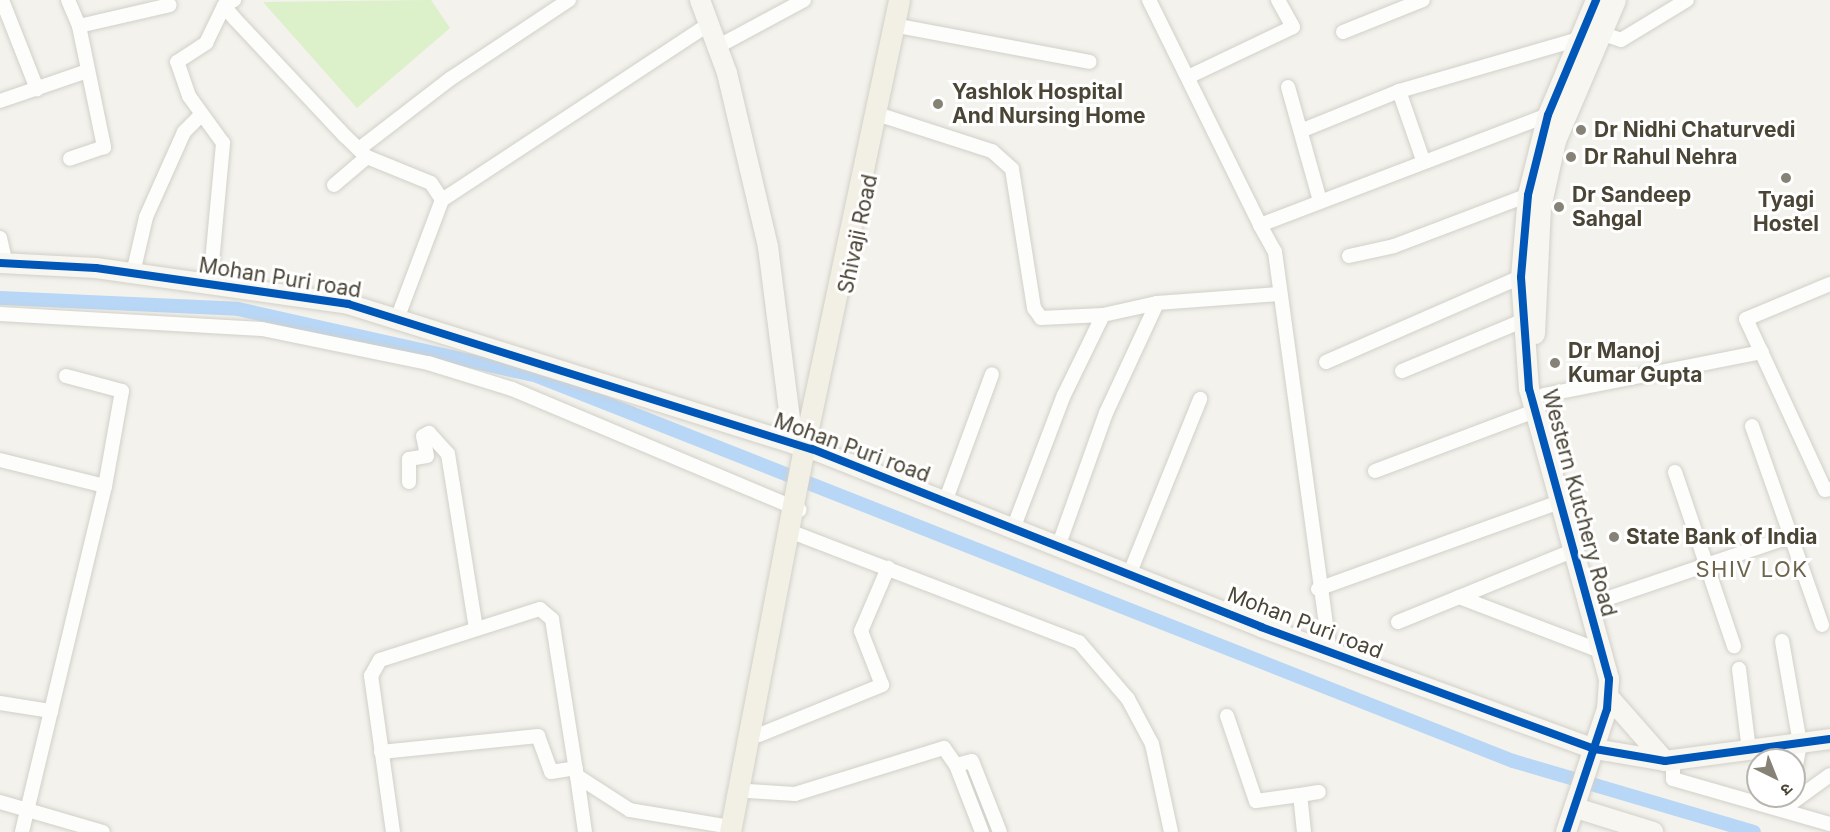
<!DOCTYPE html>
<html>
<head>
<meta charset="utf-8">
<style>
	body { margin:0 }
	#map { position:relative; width:1830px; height:832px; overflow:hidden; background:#f3f2ec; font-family:Inter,"Noto Sans Devanagari",sans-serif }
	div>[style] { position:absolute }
	.green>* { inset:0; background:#dcf0c9 }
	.canal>* { height:14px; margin:-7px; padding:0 7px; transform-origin:7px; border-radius:7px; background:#b8d6f5 }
	.roads { filter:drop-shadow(0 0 2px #d1d0c9) drop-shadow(0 0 2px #d1d0c9) }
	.street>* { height:14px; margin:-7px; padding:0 7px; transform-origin:7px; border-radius:7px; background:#fdfdfc }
	.secondary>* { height:20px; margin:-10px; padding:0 10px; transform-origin:10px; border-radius:10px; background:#f7f6f0 }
	.primary>* { height:21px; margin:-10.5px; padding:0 10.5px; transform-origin:10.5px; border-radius:10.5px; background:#f2efe4 }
	.cycleway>* { height:8px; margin:-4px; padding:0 4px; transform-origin:4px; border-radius:4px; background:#0057b8 }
	.dots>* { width:16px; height:16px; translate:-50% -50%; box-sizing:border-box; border:3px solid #fff; border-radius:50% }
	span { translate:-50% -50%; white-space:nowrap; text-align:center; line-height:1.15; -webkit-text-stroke:6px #fff; paint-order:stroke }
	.poi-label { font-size:21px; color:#4b4536; font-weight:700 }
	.left { translate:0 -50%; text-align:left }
	.street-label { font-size:21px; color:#4b4536 }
	.neighbourhood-label { font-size:22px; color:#6f654c; letter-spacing:1.5px }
	.north { position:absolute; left:1746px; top:748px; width:60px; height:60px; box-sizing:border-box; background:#fff; border:2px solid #b7b5af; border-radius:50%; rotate:137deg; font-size:16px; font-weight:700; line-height:24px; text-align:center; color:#4b4536 }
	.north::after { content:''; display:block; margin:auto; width:21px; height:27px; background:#868276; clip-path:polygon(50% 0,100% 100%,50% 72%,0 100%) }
</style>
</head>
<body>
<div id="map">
	<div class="green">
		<div style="clip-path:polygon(431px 0,450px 28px,357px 108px,263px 2px)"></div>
	</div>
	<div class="canal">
		<div style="left:0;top:298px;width:238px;rotate:2.6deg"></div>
		<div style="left:238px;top:309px;width:306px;rotate:12.6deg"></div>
		<div style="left:537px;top:376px;width:1049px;rotate:21.53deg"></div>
		<div style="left:1513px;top:761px;width:251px;rotate:16.4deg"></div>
	</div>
	<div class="roads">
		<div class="street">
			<div style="left:2px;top:0;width:96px;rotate:68.5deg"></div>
			<div style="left:68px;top:0;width:28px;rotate:67deg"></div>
			<div style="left:79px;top:26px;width:124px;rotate:78.3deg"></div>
			<div style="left:104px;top:147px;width:36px;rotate:161deg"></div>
			<div style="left:1149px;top:0;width:251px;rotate:63.7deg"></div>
			<div style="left:1260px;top:225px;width:308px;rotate:-20.9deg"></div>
			<div style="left:229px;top:1px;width:7px;rotate:135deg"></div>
			<div style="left:224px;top:6px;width:17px;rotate:50deg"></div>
			<div style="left:235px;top:19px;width:161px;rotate:46.8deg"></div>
			<div style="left:345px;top:136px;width:30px;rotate:44deg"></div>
			<div style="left:367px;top:157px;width:69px;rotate:22.1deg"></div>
			<div style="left:431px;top:183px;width:20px;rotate:57deg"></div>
			<div style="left:893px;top:25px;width:200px;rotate:10.6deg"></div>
			<div style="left:79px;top:26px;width:93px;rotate:-13deg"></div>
			<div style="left:1343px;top:32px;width:86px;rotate:-21.8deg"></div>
			<div style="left:1603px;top:34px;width:19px;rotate:18deg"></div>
			<div style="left:1621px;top:40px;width:77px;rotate:-31.2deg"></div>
			<div style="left:715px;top:48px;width:101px;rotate:-28.3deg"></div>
			<div style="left:1188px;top:77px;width:116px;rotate:-25.5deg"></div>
			<div style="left:1293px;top:27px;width:31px;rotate:-119deg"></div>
			<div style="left:1288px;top:87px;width:118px;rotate:74.3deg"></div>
			<div style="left:0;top:101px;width:92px;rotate:-19deg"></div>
			<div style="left:874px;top:113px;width:124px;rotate:17.9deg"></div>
			<div style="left:992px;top:151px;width:27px;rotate:42deg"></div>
			<div style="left:1012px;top:169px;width:141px;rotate:81deg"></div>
			<div style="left:1034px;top:308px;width:12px;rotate:55deg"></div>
			<div style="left:1041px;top:318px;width:62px;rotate:-2.8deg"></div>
			<div style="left:1303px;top:130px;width:104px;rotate:-22.1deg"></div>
			<div style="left:359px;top:149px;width:115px;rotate:-37.6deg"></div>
			<div style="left:450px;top:79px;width:143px;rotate:-33.6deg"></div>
			<div style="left:1423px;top:160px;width:73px;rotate:-109.2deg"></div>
			<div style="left:1399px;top:91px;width:191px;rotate:-16.1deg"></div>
			<div style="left:334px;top:185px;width:43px;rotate:-40.3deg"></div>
			<div style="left:1260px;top:225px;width:31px;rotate:61deg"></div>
			<div style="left:1275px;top:252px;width:405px;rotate:82.2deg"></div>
			<div style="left:0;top:238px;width:26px;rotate:77deg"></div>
			<div style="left:1349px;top:256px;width:46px;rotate:-12.5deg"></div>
			<div style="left:1394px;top:246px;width:143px;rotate:-20.8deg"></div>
			<div style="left:133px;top:273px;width:57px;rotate:-76.9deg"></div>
			<div style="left:146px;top:217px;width:93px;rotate:-65.9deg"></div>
			<div style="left:184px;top:132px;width:25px;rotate:-45deg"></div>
			<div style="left:210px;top:284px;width:142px;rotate:-84.7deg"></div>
			<div style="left:223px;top:143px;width:58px;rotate:-125.9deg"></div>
			<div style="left:189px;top:96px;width:36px;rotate:-109deg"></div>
			<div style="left:177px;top:62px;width:35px;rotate:-33deg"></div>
			<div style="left:206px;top:43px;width:41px;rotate:-64.1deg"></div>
			<div style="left:224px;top:6px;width:12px;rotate:-31deg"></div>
			<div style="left:1830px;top:284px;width:91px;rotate:157.4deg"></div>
			<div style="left:1746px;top:319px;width:188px;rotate:65.2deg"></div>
			<div style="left:1825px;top:490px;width:5px;rotate:-11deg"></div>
			<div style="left:0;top:314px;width:262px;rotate:3.3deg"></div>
			<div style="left:262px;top:329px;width:169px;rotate:11.6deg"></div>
			<div style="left:428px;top:363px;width:88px;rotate:17.2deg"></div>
			<div style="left:512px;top:389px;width:312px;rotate:22.8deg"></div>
			<div style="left:397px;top:319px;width:127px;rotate:-69.3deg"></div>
			<div style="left:442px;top:200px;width:321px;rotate:-33.4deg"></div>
			<div style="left:1326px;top:362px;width:213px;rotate:-23.6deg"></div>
			<div style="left:1402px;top:371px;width:130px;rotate:-22.6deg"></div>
			<div style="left:66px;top:376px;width:58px;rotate:15deg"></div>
			<div style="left:122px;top:391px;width:97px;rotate:100.1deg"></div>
			<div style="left:1544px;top:395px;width:222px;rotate:-11.2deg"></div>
			<div style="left:1752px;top:426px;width:211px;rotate:70.6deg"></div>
			<div style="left:0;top:460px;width:108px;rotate:13.9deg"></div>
			<div style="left:105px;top:486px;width:356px;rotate:103.5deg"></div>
			<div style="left:1375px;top:471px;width:171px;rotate:-20.6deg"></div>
			<div style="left:1675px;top:472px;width:184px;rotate:71.3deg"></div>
			<div style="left:409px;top:482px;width:23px;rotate:-90deg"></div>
			<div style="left:409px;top:459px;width:18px;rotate:-9deg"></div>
			<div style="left:427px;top:456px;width:20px;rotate:-101deg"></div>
			<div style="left:423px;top:436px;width:7px;rotate:-27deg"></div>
			<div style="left:429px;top:433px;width:28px;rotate:48deg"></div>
			<div style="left:448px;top:454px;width:177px;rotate:80.9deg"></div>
			<div style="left:945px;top:502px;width:136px;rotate:-69.8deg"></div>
			<div style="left:1013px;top:529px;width:143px;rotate:-69.2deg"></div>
			<div style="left:1064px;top:395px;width:89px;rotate:-64deg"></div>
			<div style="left:1103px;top:315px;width:55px;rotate:-12.5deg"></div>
			<div style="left:1157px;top:303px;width:122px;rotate:-4.2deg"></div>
			<div style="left:797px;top:534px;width:302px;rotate:21deg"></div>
			<div style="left:1079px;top:642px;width:75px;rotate:49.3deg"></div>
			<div style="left:1128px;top:699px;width:51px;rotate:61.9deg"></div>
			<div style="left:1152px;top:744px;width:90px;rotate:77.8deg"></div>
			<div style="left:1058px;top:547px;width:142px;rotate:-70.3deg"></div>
			<div style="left:1106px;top:413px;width:121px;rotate:-65.1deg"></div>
			<div style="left:1129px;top:575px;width:190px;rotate:-68deg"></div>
			<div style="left:1318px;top:589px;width:254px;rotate:-19.8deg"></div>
			<div style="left:1459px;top:597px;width:149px;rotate:20.9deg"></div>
			<div style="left:1600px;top:601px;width:200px;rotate:-18.7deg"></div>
			<div style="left:1398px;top:622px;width:188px;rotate:-22.2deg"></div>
			<div style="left:1782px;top:641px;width:104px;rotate:80deg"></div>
			<div style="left:1800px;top:743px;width:36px;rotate:100deg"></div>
			<div style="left:1739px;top:669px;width:82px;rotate:83deg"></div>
			<div style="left:0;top:703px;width:52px;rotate:8.9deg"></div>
			<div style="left:1227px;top:716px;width:90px;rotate:71.2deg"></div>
			<div style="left:1256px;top:801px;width:44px;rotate:-7.8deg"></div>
			<div style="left:759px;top:735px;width:133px;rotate:-22.1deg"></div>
			<div style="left:882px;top:685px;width:58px;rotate:-111.3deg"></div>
			<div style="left:861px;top:631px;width:69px;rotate:-66.8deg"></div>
			<div style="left:381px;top:752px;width:158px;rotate:-5.8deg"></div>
			<div style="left:538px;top:736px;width:38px;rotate:70deg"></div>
			<div style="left:551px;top:772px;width:25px;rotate:-9deg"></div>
			<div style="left:1673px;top:760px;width:19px;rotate:90deg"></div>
			<div style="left:1673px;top:779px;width:163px;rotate:16deg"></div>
			<div style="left:577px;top:776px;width:57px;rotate:81.9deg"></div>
			<div style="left:748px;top:791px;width:47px;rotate:3.7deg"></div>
			<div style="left:795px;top:794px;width:156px;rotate:-17.2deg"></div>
			<div style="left:944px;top:748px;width:21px;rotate:55deg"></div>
			<div style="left:0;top:802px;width:107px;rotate:16.2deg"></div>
			<div style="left:1790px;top:804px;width:49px;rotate:-35.9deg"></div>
			<div style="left:393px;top:832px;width:158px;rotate:-98deg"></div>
			<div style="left:371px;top:676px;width:18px;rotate:-61deg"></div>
			<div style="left:380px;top:660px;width:168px;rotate:-17.7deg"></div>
			<div style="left:540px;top:609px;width:16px;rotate:40deg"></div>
			<div style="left:552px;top:619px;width:159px;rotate:81deg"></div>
			<div style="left:577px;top:776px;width:63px;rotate:32.7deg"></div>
			<div style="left:630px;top:810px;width:102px;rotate:9.6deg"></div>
			<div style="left:982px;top:832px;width:72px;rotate:-111.2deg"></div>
			<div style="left:956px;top:765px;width:16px;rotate:-14deg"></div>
			<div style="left:972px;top:761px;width:76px;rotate:68.5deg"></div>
			<div style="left:1304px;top:832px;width:37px;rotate:-96deg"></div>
			<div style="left:1300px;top:795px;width:19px;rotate:-9deg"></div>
		</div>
		<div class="secondary">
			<div style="left:700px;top:0;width:78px;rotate:69.7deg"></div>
			<div style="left:727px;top:73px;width:179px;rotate:76.7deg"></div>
			<div style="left:768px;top:247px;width:198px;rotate:82.7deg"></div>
			<div style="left:0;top:263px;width:96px;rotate:3deg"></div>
			<div style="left:96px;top:268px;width:255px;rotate:8.1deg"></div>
			<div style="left:348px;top:304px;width:486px;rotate:17.4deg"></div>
			<div style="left:812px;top:449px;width:483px;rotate:21.6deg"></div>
			<div style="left:1261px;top:627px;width:356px;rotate:20.1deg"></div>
			<div style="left:1595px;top:749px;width:71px;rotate:9.7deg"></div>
			<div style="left:1665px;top:761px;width:166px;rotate:-7.6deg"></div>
			<div style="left:1535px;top:334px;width:126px;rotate:-87.3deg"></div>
			<div style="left:1541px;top:208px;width:69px;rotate:-77.4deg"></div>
			<div style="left:1556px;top:141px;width:153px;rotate:-66.9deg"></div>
			<div style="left:1608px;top:696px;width:86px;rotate:48.8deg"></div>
			<div style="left:1576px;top:808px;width:81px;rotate:17.3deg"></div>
			<div style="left:1566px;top:832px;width:130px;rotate:-71.6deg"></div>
			<div style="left:1607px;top:709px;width:30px;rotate:-86deg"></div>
			<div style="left:1609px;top:679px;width:301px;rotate:-105.4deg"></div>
			<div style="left:1529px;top:389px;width:112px;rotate:-94.1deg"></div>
			<div style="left:1521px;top:277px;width:82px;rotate:-85.1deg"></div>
			<div style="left:1528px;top:195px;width:82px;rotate:-76deg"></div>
			<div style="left:1548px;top:115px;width:125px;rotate:-67.3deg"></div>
		</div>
		<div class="primary">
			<div style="left:730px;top:832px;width:392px;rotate:-79.1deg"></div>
			<div style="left:804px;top:447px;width:457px;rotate:-78deg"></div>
		</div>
	</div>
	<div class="cycleway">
		<div style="left:0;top:263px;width:96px;rotate:3deg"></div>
		<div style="left:96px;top:268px;width:255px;rotate:8.1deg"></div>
		<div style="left:348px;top:304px;width:486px;rotate:17.4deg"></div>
		<div style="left:812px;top:449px;width:483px;rotate:21.6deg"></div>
		<div style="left:1261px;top:627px;width:356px;rotate:20.1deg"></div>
		<div style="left:1595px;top:749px;width:71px;rotate:9.7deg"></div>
		<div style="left:1665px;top:761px;width:166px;rotate:-7.6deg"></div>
		<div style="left:1566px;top:832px;width:130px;rotate:-71.6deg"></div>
		<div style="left:1607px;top:709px;width:30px;rotate:-86deg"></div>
		<div style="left:1609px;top:679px;width:301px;rotate:-105.4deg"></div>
		<div style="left:1529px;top:389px;width:112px;rotate:-94.1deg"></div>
		<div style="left:1521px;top:277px;width:82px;rotate:-85.1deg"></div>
		<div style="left:1528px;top:195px;width:82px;rotate:-76deg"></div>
		<div style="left:1548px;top:115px;width:125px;rotate:-67.3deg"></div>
	</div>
	<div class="dots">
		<div style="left:938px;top:104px;background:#868276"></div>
		<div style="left:1581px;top:130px;background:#868276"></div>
		<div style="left:1571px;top:157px;background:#868276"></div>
		<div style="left:1786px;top:178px;background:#868276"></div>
		<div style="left:1559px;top:207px;background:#868276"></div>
		<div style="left:1555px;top:363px;background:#868276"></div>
		<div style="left:1614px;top:537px;background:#868276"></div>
	</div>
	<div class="poi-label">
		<span class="left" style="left:952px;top:104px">Yashlok Hospital<br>And Nursing Home</span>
		<span class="left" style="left:1594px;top:130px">Dr Nidhi Chaturvedi</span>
		<span class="left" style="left:1584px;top:157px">Dr Rahul Nehra</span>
		<span class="left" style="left:1572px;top:207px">Dr Sandeep<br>Sahgal</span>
		<span style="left:1786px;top:212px">Tyagi<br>Hostel</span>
		<span class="left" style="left:1568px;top:363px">Dr Manoj<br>Kumar Gupta</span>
		<span class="left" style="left:1626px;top:537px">State Bank of India</span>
	</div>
	<div class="street-label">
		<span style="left:858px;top:234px;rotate:-78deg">Shivaji Road</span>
		<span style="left:280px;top:278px;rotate:9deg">Mohan Puri road</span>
		<span style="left:852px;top:448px;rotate:20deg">Mohan Puri road</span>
		<span style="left:1579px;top:503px;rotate:75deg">Western Kutchery Road</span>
		<span style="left:1305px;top:623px;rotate:21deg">Mohan Puri road</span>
	</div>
	<div class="neighbourhood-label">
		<span style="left:1752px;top:570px">SHIV LOK</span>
	</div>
	<div class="north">उ</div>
</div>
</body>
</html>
